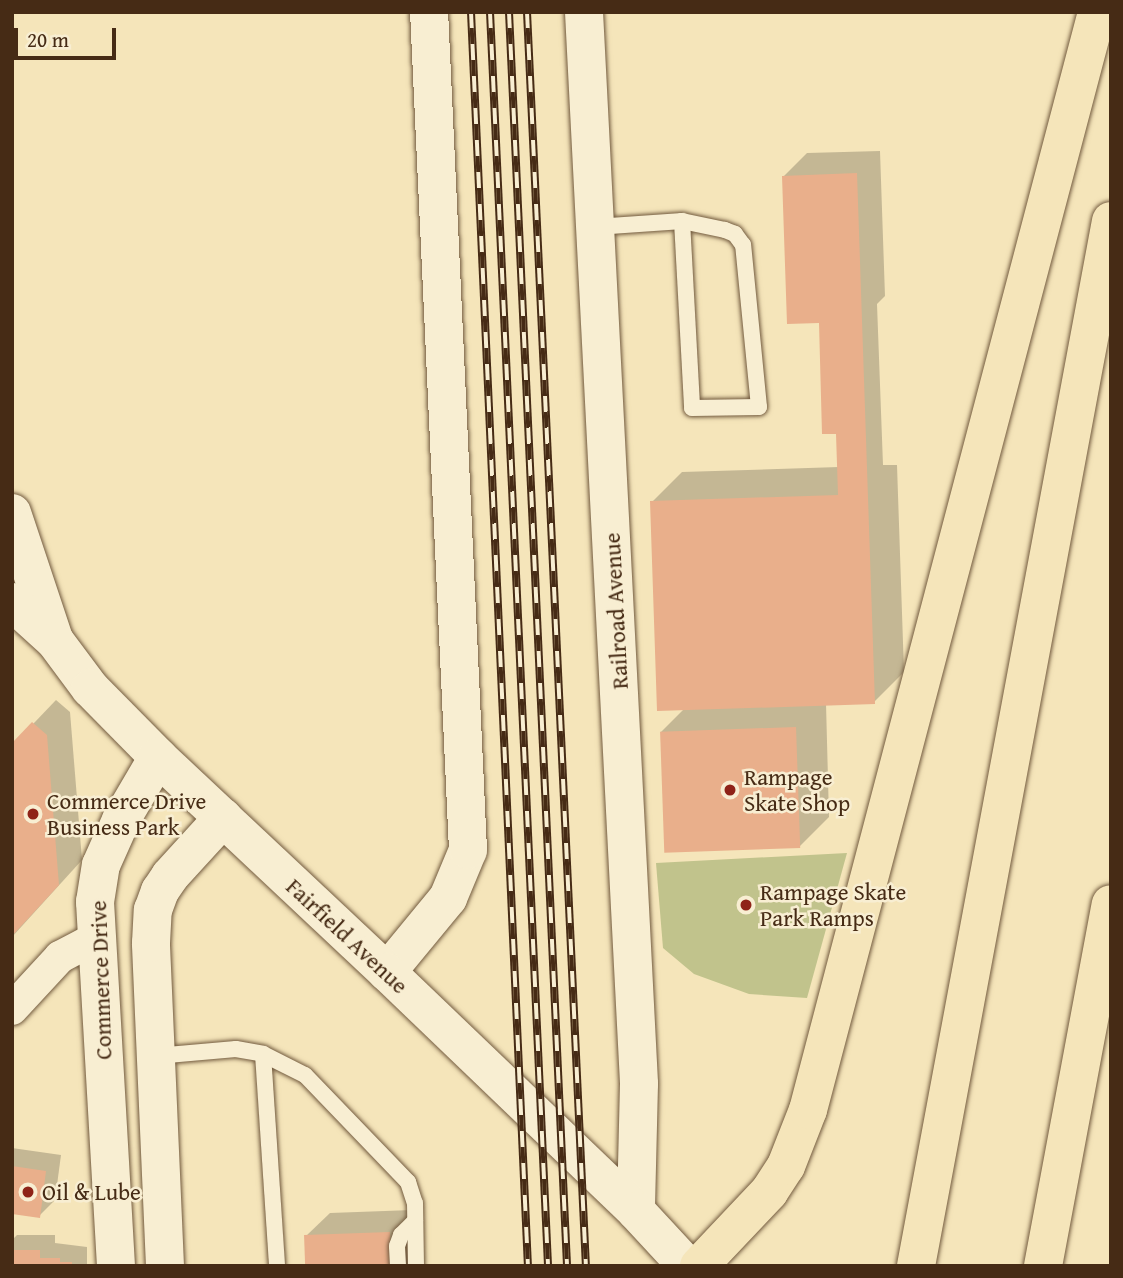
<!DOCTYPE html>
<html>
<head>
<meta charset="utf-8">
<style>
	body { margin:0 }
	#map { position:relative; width:1123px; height:1278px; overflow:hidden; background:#f5e5ba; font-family:"Gentium Book Plus",serif }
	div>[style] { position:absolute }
	.green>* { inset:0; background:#c1c38c }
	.shadow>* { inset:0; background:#0003 }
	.building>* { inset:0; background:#e9af8b; transform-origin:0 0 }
	.roads { filter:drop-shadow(0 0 2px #725a3e) drop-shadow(0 0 2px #725a3e) }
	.service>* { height:16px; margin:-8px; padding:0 8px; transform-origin:8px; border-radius:8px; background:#f8eed2 }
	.minor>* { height:32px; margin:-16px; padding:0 16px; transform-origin:16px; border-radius:16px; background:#f8eed2 }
	.tertiary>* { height:38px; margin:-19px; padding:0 19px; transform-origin:19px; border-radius:19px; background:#f8eed2 }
	.secondary>* { height:38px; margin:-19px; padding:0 19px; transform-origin:19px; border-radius:19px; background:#f8eed2 }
	.motorway>* { height:38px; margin:-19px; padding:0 19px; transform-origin:19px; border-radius:19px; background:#f5e5ba }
	.rail>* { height:8px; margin-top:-4px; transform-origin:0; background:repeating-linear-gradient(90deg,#f8eed2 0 16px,#462b15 0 32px); box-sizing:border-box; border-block:2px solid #462b15 }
	.dots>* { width:19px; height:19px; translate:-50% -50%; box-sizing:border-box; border:4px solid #f8eed2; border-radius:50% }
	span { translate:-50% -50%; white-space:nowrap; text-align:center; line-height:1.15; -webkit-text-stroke:5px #f8eed2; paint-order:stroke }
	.street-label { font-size:23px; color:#462b15 }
	.poi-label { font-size:23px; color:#462b15 }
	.left { translate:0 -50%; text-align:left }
	.frame { position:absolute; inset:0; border:14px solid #462b15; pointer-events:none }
	.scale { position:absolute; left:14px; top:28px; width:102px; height:32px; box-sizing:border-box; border:4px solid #462b15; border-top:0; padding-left:9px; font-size:21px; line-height:24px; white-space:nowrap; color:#462b15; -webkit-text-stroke:5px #f8eed2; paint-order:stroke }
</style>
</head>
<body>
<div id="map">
	<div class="green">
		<div style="clip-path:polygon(847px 853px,807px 998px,749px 994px,694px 974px,663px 948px,656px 863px)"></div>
	</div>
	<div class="shadow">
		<div style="clip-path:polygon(880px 151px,885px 296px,877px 304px,883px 465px,897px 465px,904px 672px,874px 702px,826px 703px,829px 817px,799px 847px,661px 732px,685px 708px,652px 502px,682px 472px,839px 467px,838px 432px,820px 321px,784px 176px,807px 153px)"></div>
		<div style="clip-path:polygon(56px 700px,70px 712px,82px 860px,12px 937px,12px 746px)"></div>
		<div style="clip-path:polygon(12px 1148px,61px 1155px,55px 1200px,39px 1216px,12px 1213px)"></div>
		<div style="clip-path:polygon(412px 1210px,414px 1266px,307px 1266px,306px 1236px,330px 1213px)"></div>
		<div style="clip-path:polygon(17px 1235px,55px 1235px,55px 1243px,87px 1247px,87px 1266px,12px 1266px,12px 1240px)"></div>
	</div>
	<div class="building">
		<div style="clip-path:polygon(857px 173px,875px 704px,657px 711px,650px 501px,838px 495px,836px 434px,822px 434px,819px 323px,787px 324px,782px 176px)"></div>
		<div style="clip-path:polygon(32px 722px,47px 735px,59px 885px,12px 936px,12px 743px)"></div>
		<div style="left:796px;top:727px;width:121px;height:136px;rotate:88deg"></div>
		<div style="clip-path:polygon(12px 1166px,46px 1171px,40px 1218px,12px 1214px)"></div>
		<div style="left:390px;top:1232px;width:34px;height:86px;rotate:88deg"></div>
		<div style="clip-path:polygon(12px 1250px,40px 1250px,40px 1258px,60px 1258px,60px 1262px,72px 1262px,72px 1266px,12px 1266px)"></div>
	</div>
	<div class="roads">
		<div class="service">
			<div style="left:596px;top:227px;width:86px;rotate:-4deg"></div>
			<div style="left:682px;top:221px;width:187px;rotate:86.9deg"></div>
			<div style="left:692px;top:408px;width:67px;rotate:-0.9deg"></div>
			<div style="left:759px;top:407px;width:163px;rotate:-95.6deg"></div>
			<div style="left:743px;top:245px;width:14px;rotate:-126deg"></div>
			<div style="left:735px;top:234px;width:11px;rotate:-158deg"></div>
			<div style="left:725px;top:230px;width:44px;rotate:-168.2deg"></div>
			<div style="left:263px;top:1054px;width:212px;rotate:86.2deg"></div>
			<div style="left:156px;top:1056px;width:80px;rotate:-5deg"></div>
			<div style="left:236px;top:1049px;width:27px;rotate:10deg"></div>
			<div style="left:263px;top:1054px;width:47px;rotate:26.6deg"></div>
			<div style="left:305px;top:1075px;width:149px;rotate:46.1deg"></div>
			<div style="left:408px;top:1182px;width:22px;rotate:72deg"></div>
			<div style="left:415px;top:1203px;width:63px;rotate:89.1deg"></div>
			<div style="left:398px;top:1266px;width:20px;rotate:-93deg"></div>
			<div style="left:397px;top:1246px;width:12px;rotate:-70deg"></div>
			<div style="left:401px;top:1235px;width:20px;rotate:-45deg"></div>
		</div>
		<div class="minor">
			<div style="left:12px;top:1009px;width:71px;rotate:-47.3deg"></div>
			<div style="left:60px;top:957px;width:41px;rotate:-27.8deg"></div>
		</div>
		<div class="tertiary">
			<div style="left:584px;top:12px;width:1073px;rotate:87.06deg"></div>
			<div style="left:639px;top:1084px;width:127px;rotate:91.4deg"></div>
			<div style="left:387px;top:972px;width:96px;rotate:-50.5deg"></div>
			<div style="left:448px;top:898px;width:52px;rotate:-67.4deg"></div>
			<div style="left:468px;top:850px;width:839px;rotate:-92.66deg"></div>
		</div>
		<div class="secondary">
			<div style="left:12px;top:513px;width:130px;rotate:71.6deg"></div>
			<div style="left:12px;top:602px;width:58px;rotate:42.2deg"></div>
			<div style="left:55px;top:641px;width:59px;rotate:53.3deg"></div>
			<div style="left:90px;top:688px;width:97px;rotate:45.4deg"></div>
			<div style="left:158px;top:757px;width:314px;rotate:43.2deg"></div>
			<div style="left:387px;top:972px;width:345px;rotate:43.8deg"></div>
			<div style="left:636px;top:1211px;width:75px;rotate:47.2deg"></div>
			<div style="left:116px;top:1266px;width:365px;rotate:-93.3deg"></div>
			<div style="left:95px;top:902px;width:37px;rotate:-81deg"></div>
			<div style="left:101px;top:865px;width:49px;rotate:-66deg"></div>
			<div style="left:121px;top:820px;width:73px;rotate:-59.6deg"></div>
			<div style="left:165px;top:1266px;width:323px;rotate:-92.5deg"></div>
			<div style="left:151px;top:943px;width:33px;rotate:-87deg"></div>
			<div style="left:153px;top:910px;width:20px;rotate:-70deg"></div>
			<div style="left:160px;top:891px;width:18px;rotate:-56deg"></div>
			<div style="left:170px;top:876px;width:79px;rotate:-47.6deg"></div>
		</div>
		<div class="motorway">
			<div style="left:699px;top:1266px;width:102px;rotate:-46.6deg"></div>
			<div style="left:769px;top:1192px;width:31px;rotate:-57deg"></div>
			<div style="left:786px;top:1166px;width:60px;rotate:-68.6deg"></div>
			<div style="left:808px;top:1110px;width:1135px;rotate:-75.25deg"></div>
			<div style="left:916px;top:1266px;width:1063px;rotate:-79.43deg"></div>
			<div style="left:1043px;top:1266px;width:368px;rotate:-79.4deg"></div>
		</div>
	</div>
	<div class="rail">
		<div style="left:471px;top:12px;width:1255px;rotate:87.4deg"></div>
		<div style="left:490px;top:12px;width:1255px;rotate:87.35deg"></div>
		<div style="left:509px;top:12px;width:1255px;rotate:87.35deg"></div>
		<div style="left:527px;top:12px;width:1255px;rotate:87.31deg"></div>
	</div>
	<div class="dots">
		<div style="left:730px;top:790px;background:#8f2418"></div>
		<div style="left:33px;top:814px;background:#8f2418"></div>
		<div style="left:746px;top:905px;background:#8f2418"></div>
		<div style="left:28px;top:1192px;background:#8f2418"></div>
	</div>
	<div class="street-label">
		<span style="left:616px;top:611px;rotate:-93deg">Railroad Avenue</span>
		<span style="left:347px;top:936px;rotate:43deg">Fairfield Avenue</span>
		<span style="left:101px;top:980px;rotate:-92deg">Commerce Drive</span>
	</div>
	<div class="poi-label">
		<span class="left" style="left:744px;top:790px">Rampage<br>Skate Shop</span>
		<span class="left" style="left:47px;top:814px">Commerce Drive<br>Business Park</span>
		<span class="left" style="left:760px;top:905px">Rampage Skate<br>Park Ramps</span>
		<span class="left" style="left:42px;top:1192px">Oil &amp; Lube</span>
	</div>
	<div class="frame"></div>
	<div class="scale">20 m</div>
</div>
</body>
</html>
